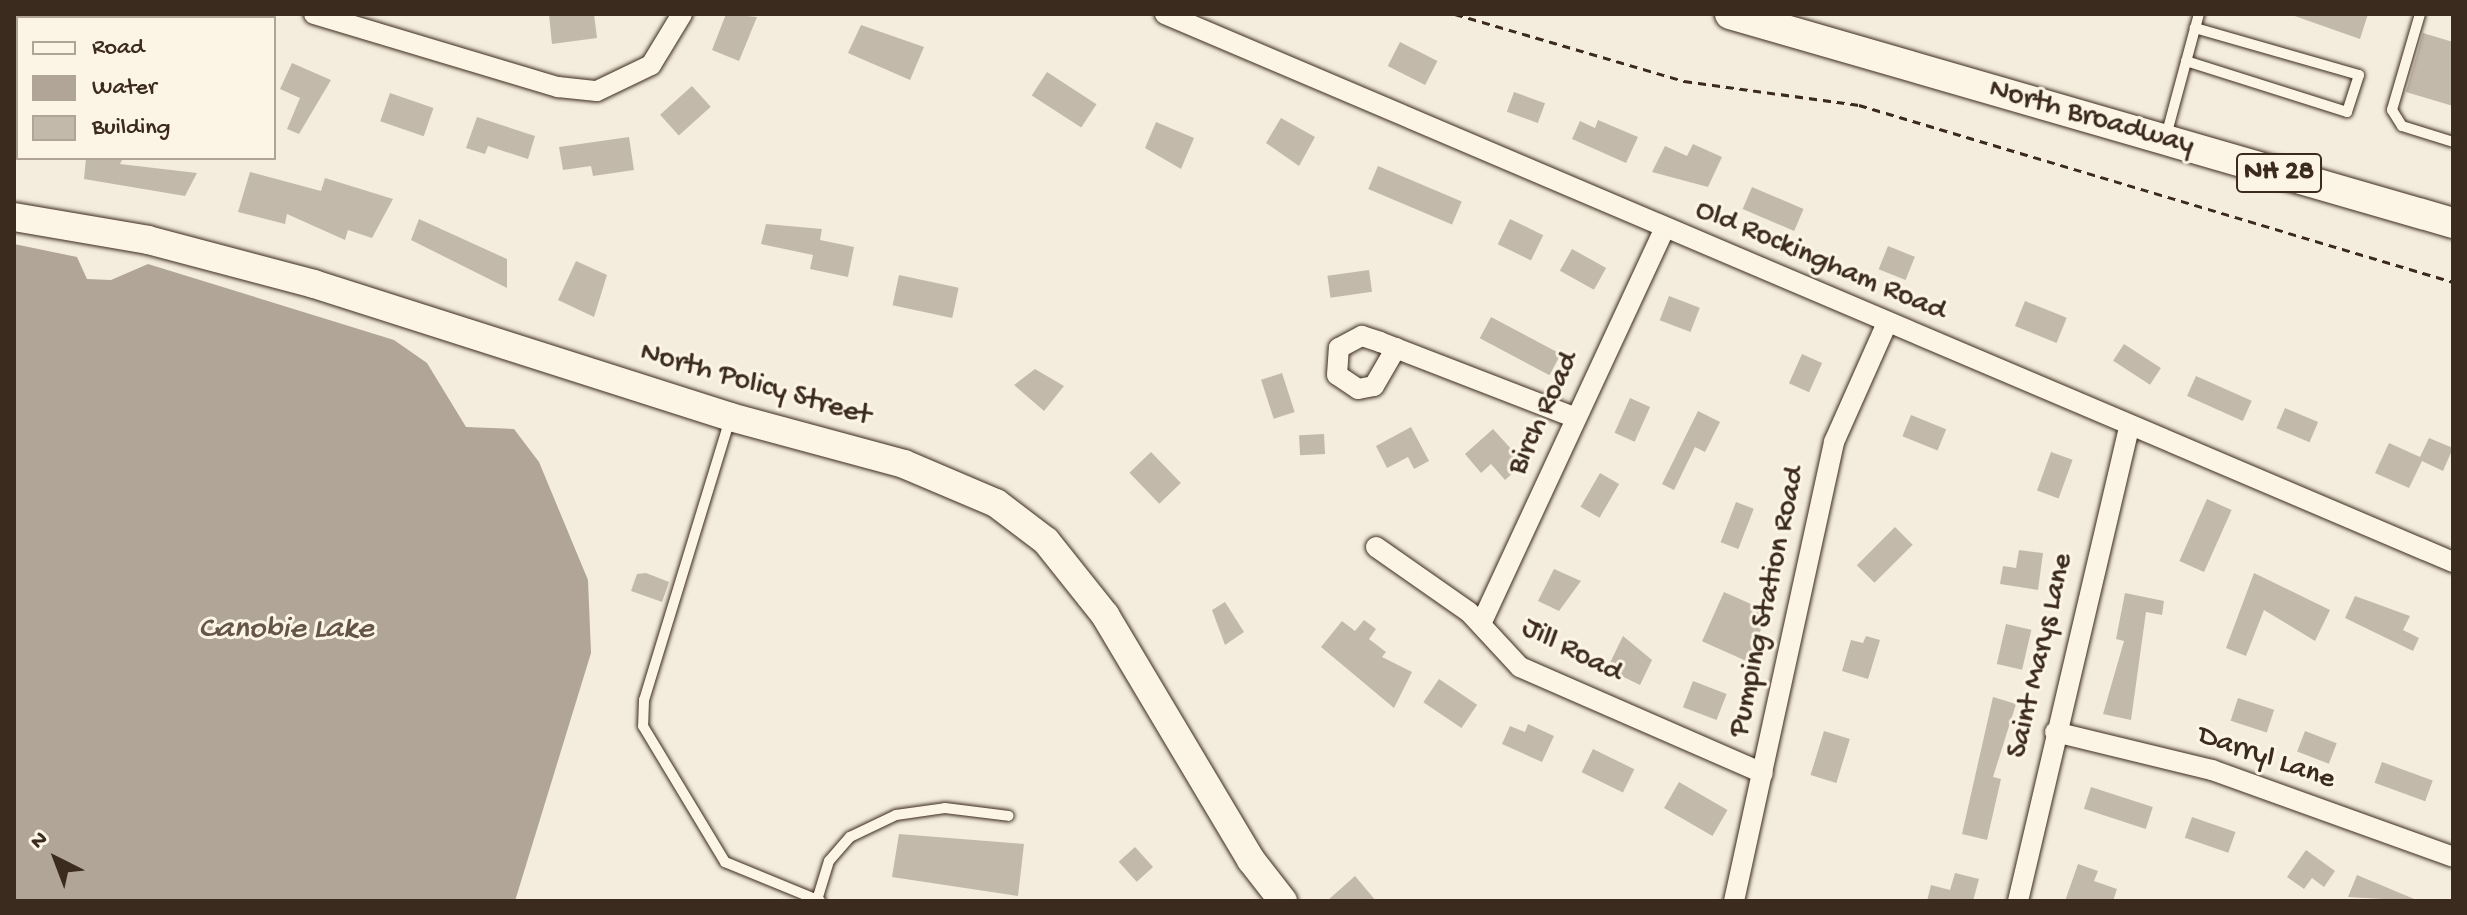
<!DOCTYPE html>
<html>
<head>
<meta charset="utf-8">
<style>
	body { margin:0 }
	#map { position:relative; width:2467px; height:915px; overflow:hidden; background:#f4eddd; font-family:"Gochi Hand",sans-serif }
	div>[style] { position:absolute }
	.water>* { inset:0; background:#b0a596 }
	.building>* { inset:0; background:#c3b9aa; transform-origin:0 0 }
	.path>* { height:3px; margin-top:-1.5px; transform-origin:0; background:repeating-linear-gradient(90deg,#3b2a1e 0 8px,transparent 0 14px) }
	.roads { filter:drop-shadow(0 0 2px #3b2a1e) drop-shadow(0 0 2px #3b2a1e) }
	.lane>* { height:10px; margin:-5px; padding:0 5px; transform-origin:5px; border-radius:5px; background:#fcf5e5 }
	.street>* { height:20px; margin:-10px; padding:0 10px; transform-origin:10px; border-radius:10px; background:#fcf5e5 }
	.secondary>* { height:28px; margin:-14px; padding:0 14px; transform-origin:14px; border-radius:14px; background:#fcf5e5 }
	.primary>* { height:30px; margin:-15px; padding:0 15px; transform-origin:15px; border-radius:15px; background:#fcf5e5 }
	span { translate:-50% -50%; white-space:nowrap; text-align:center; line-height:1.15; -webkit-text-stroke:6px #fcf5e5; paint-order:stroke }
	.shield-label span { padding:2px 6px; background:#fcf5e5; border:2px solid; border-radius:6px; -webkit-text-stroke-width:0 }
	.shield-label { font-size:28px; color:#3b2a1e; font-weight:700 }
	.street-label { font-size:30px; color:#3b2a1e }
	.water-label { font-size:32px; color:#645548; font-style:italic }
	.frame { position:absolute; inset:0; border:16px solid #3b2a1e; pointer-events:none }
	.legend { position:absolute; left:16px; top:16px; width:260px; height:144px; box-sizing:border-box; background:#fcf5e5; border:2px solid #afa495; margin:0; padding:10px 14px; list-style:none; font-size:24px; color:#3b2a1e }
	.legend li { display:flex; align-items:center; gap:16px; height:40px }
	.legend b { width:40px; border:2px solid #afa495 }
	.north { position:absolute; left:16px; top:819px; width:80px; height:80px; -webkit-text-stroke:6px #fcf5e5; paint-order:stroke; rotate:318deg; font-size:22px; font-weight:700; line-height:32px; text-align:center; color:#3b2a1e }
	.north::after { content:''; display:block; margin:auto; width:28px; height:36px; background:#3b2a1e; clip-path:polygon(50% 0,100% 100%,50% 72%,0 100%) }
</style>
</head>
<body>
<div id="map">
	<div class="water">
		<div style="clip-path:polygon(14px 244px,77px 257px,87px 279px,111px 280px,148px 264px,394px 340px,427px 363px,466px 427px,514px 429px,539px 462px,588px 580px,591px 653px,515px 901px,14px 901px)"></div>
	</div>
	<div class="building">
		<div style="clip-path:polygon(557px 14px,594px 14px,597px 38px,552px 44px,549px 15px)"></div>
		<div style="clip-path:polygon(726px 14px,757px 17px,739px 61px,712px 50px)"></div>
		<div style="clip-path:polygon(2289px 14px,2368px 14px,2360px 39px)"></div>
		<div style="clip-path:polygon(861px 25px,924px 47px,910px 80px,848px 53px)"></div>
		<div style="clip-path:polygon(2423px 33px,2453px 42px,2453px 106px,2406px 92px)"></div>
		<div style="left:1400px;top:42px;width:42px;height:27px;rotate:27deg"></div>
		<div style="clip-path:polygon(292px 63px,331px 80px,299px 134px,287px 129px,300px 98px,280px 89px)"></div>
		<div style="left:1047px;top:72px;width:59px;height:28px;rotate:33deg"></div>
		<div style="left:692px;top:86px;width:28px;height:43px;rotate:48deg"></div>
		<div style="left:1514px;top:92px;width:33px;height:21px;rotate:20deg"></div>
		<div style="left:390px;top:93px;width:46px;height:30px;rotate:19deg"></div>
		<div style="clip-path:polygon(477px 117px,535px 136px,528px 159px,488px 146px,485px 154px,466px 148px)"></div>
		<div style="clip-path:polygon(1281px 118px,1315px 137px,1299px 166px,1266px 143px)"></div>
		<div style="clip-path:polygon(1598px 120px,1638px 137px,1626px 163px,1572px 139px,1580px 121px,1595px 128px)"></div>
		<div style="clip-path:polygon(1156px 122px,1194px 138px,1181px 169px,1145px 148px)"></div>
		<div style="clip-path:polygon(629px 137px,634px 170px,593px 176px,591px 166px,563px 170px,559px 147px)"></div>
		<div style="clip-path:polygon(1693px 144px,1722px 157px,1708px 187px,1652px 172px,1665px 146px,1687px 156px)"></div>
		<div style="clip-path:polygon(86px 158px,123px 158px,120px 164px,197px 173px,185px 196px,84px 179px)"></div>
		<div style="left:1378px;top:166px;width:91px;height:25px;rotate:23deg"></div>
		<div style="clip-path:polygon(250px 172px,321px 191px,325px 178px,393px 199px,372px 238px,348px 230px,345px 240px,287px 214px,285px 224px,238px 212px)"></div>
		<div style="left:1752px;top:187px;width:56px;height:24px;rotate:23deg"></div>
		<div style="clip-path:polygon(419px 219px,507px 259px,507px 288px,411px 240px)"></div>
		<div style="left:1510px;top:219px;width:37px;height:28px;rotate:26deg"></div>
		<div style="clip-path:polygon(766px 224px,822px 229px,820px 240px,854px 247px,848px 277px,810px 269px,813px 255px,761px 244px)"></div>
		<div style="left:1888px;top:246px;width:29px;height:25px;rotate:22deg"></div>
		<div style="left:1572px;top:249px;width:39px;height:25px;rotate:29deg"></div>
		<div style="clip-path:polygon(576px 261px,607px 275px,594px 317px,558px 300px)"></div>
		<div style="left:1369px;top:270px;width:22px;height:42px;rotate:82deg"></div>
		<div style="left:899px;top:275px;width:61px;height:31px;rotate:12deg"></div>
		<div style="left:1669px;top:296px;width:33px;height:26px;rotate:21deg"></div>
		<div style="left:2025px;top:301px;width:45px;height:27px;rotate:22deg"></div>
		<div style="left:1491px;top:317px;width:79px;height:24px;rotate:28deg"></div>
		<div style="left:2124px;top:344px;width:44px;height:20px;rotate:33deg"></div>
		<div style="left:1802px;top:354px;width:22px;height:32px;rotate:24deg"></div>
		<div style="clip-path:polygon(1035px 369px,1064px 386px,1044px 411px,1014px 385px)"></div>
		<div style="left:1282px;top:373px;width:41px;height:22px;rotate:72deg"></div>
		<div style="left:2196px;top:376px;width:61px;height:22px;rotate:24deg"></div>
		<div style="left:1630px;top:398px;width:22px;height:38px;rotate:24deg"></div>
		<div style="left:2285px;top:408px;width:36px;height:22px;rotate:23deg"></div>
		<div style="clip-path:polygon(1698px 411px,1720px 422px,1705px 452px,1695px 447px,1674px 490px,1662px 484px)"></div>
		<div style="left:1911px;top:415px;width:38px;height:23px;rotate:22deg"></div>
		<div style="clip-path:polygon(1411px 427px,1429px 461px,1414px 469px,1408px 457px,1387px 468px,1376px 446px)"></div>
		<div style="clip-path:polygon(1493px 429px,1524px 463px,1505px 480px,1491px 464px,1481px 473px,1465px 454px)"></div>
		<div style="left:1324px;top:434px;width:20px;height:25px;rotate:87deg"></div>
		<div style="clip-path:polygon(2429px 438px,2453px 448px,2443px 471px,2422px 461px,2409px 488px,2375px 473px,2389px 443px,2420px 457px)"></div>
		<div style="left:1151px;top:452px;width:43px;height:30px;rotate:46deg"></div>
		<div style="left:2051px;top:452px;width:23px;height:41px;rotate:20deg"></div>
		<div style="left:1600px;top:473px;width:22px;height:39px;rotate:30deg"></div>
		<div style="left:2207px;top:499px;width:27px;height:68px;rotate:24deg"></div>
		<div style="left:1736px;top:502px;width:19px;height:43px;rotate:21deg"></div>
		<div style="left:1895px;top:527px;width:25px;height:54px;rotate:45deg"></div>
		<div style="clip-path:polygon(2019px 550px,2043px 553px,2038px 590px,2000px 584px,2003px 566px,2016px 568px)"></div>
		<div style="clip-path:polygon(1554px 569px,1581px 581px,1559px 611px,1538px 601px)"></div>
		<div style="clip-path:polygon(646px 573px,669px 582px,662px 602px,631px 591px,637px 574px)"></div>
		<div style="clip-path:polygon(2254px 573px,2330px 610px,2315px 641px,2264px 610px,2246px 656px,2226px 648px)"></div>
		<div style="left:1724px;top:592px;width:49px;height:54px;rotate:24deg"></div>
		<div style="clip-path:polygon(2125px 593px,2164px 601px,2162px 615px,2146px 612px,2131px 720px,2103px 714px,2124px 641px,2116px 639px)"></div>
		<div style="clip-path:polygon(2355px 596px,2410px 616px,2403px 630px,2419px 638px,2413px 651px,2345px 618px)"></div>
		<div style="clip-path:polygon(1225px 602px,1244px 632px,1225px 645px,1212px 610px)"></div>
		<div style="clip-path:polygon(1364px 620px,1376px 629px,1369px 639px,1386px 652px,1382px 657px,1412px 672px,1394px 708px,1321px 647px,1342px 621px,1355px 631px)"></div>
		<div style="left:2006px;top:624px;width:26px;height:41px;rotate:13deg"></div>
		<div style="clip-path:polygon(1623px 636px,1652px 660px,1640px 685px,1607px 669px)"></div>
		<div style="clip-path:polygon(1866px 636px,1880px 640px,1868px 679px,1842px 671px,1851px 640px,1863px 643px)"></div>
		<div style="left:1439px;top:679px;width:46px;height:28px;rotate:34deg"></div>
		<div style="left:1693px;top:681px;width:36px;height:28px;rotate:21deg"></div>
		<div style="clip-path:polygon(1993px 697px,2016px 704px,1993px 777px,2001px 779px,1987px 840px,1962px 834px)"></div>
		<div style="left:2238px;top:698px;width:38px;height:24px;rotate:18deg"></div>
		<div style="clip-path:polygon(1528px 724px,1554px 736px,1542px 762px,1502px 744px,1510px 726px,1525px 732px)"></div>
		<div style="left:1824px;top:731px;width:27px;height:46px;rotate:17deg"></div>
		<div style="left:2305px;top:731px;width:34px;height:22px;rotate:21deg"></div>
		<div style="left:1593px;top:749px;width:46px;height:26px;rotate:26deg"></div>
		<div style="left:2382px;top:762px;width:54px;height:22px;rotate:20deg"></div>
		<div style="left:1679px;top:782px;width:56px;height:30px;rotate:30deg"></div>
		<div style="left:2091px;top:787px;width:65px;height:23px;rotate:18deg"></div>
		<div style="left:2192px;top:817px;width:46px;height:22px;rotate:19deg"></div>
		<div style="clip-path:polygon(899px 834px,1024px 844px,1018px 896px,892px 877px)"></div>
		<div style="left:1135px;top:847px;width:27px;height:22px;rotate:48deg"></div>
		<div style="clip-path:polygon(2306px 850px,2335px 871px,2324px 887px,2312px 878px,2304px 889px,2287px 877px)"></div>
		<div style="clip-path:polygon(2078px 864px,2098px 871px,2094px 881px,2117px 889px,2113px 901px,2065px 901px)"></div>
		<div style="clip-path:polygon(1955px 873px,1979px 879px,1973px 901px,1927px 901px,1931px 885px,1950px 890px)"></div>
		<div style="clip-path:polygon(2357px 875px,2419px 901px,2348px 897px)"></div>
		<div style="clip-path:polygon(1355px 876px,1376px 901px,1327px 901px)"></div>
	</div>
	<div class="path">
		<div style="left:1455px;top:14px;width:239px;rotate:16.3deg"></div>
		<div style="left:1684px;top:81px;width:177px;rotate:7.8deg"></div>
		<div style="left:1859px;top:105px;width:620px;rotate:16.59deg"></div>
	</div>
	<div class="roads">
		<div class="lane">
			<div style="left:2420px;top:14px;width:100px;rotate:106.3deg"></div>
			<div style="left:2392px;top:110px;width:19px;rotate:58deg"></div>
			<div style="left:2402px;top:126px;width:53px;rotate:17.4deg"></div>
			<div style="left:2186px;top:61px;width:169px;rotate:17.6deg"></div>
			<div style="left:2347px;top:112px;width:39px;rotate:-72deg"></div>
			<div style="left:2359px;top:75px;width:171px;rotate:-164deg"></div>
			<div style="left:2166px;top:136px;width:126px;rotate:-74.9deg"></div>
			<div style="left:730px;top:419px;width:294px;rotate:107deg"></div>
			<div style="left:644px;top:700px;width:26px;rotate:92deg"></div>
			<div style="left:643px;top:726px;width:159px;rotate:58.9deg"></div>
			<div style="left:725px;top:862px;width:103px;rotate:22.3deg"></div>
			<div style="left:817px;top:900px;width:41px;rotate:-72.9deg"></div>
			<div style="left:829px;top:861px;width:32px;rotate:-49deg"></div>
			<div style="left:850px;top:837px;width:51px;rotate:-25.6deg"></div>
			<div style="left:896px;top:815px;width:49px;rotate:-8.1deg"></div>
			<div style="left:945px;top:808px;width:64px;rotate:7.1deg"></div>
		</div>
		<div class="street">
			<div style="left:314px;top:14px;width:255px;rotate:16.7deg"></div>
			<div style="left:558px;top:87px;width:39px;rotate:6deg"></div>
			<div style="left:597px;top:91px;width:60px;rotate:-25.7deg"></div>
			<div style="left:651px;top:65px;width:60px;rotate:-58.7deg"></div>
			<div style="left:1165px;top:14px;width:1400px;rotate:23.05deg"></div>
			<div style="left:1396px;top:348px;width:44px;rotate:120.1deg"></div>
			<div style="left:1374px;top:386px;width:16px;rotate:169deg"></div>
			<div style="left:1358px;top:389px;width:25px;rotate:-146deg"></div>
			<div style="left:1337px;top:375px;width:27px;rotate:-86deg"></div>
			<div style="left:1339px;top:348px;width:26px;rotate:-28deg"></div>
			<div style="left:1362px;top:336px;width:19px;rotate:18deg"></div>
			<div style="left:1380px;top:342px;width:210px;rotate:21.2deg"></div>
			<div style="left:1376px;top:547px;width:113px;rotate:35deg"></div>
			<div style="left:1469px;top:612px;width:75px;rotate:47.2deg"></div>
			<div style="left:1520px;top:667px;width:265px;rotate:23.6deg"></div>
			<div style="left:1481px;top:624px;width:435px;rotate:-65.1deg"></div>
			<div style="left:2055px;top:732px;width:162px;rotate:13.6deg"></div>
			<div style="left:2212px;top:770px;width:256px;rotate:19.8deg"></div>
			<div style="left:1734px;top:901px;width:470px;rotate:-77.7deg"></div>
			<div style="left:1834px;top:442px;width:130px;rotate:-66deg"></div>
			<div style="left:2018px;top:901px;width:488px;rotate:-76.8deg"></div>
		</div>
		<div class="secondary">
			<div style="left:14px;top:217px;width:136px;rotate:9.7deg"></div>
			<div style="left:148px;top:240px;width:172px;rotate:14.8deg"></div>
			<div style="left:314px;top:284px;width:437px;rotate:17.7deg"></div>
			<div style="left:730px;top:417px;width:180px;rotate:15.1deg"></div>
			<div style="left:904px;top:464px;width:100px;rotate:23deg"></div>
			<div style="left:996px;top:503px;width:63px;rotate:37.2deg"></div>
			<div style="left:1046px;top:541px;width:95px;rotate:51.4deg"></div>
			<div style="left:1105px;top:615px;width:285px;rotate:59.2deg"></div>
			<div style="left:1251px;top:860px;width:52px;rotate:52deg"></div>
		</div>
		<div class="primary">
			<div style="left:1730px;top:14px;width:753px;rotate:16.12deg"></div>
		</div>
	</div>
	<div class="shield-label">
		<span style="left:2279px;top:173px">NH 28</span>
	</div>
	<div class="street-label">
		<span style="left:2091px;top:119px;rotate:16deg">North Broadway</span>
		<span style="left:1820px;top:262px;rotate:23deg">Old Rockingham Road</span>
		<span style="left:755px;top:386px;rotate:16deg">North Policy Street</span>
		<span style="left:1545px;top:414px;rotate:-65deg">Birch Road</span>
		<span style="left:1769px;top:602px;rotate:-78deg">Pumping Station Road</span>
		<span style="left:1571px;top:652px;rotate:27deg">Jill Road</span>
		<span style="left:2042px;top:656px;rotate:-77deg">Saint Marys Lane</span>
		<span style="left:2266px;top:759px;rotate:19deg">Darryl Lane</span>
	</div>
	<div class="water-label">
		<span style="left:286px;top:630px">Canobie Lake</span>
	</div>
	<div class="frame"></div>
	<ul class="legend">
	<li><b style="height:10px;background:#fcf5e5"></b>Road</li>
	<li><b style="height:22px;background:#b0a596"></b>Water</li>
	<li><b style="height:22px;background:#c3b9aa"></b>Building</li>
	</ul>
	<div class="north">N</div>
</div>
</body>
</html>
